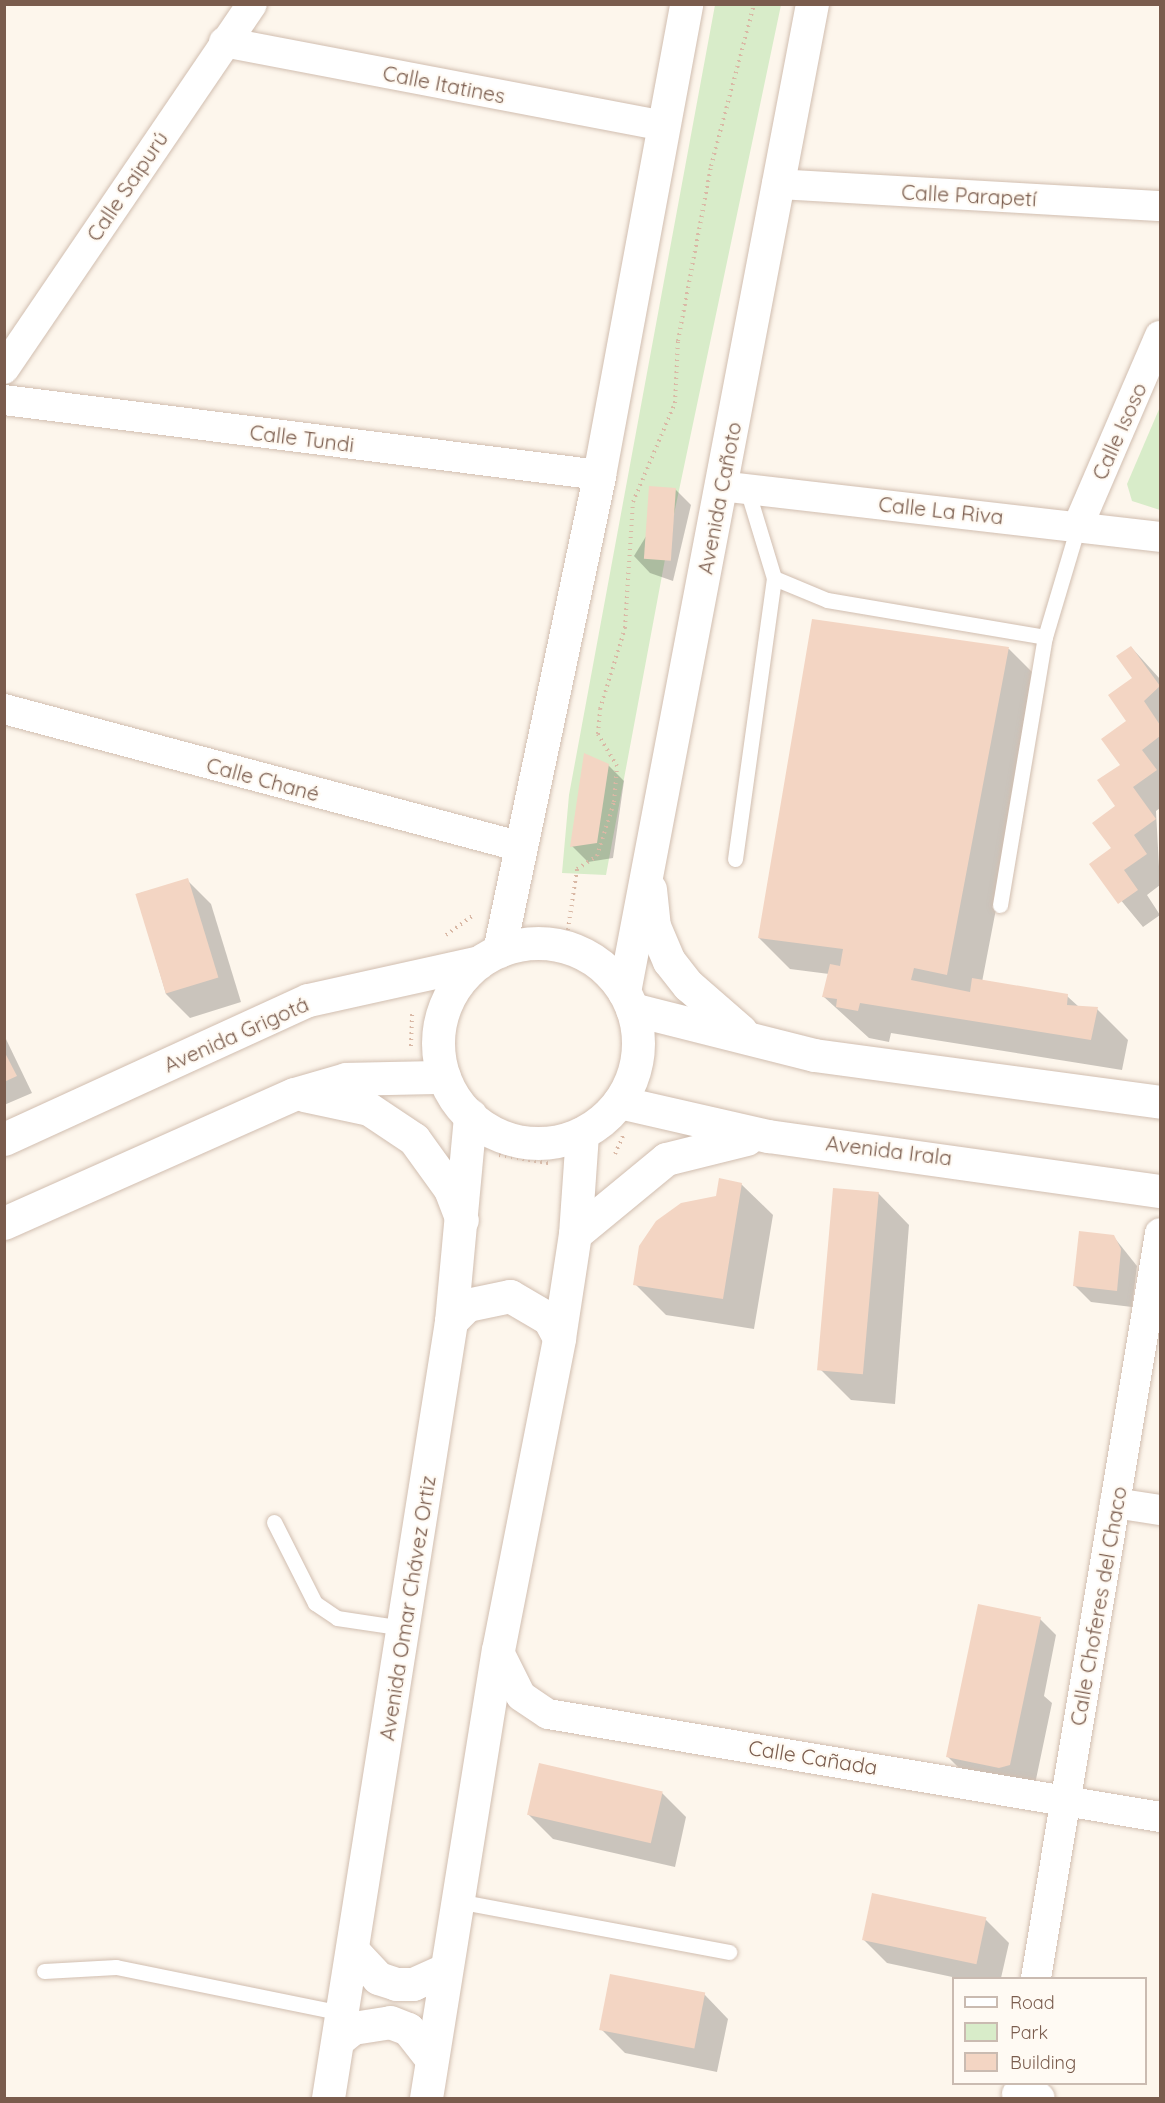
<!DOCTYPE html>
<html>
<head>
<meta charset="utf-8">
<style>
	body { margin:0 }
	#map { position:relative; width:1165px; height:2103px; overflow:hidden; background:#fdf6ec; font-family:Quicksand,sans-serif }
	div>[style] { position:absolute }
	.green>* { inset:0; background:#d8ecc9 }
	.shadow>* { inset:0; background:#0003 }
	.building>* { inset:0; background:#f3d5c3; transform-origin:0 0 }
	.path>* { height:4px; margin-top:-2px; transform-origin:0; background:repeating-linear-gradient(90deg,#d9b8a5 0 1.5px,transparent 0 6px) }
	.roads { filter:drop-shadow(0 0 2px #d1beb0) drop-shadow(0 0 2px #d1beb0) }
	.service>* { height:15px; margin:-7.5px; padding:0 7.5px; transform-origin:7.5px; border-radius:7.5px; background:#fff }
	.minor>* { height:30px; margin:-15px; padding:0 15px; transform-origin:15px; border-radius:15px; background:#fff }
	.secondary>* { height:33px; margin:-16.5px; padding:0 16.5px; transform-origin:16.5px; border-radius:16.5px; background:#fff }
	.secondary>.ring { margin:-16.5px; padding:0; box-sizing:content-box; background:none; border:33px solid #fff; border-radius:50% }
	span { translate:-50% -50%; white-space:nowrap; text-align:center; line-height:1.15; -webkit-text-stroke:4.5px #fffaf3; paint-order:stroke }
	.street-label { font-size:21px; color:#7a5c4d }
	.frame { position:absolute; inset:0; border:6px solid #7a5c4d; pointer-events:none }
	.legend { position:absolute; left:952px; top:1977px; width:195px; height:108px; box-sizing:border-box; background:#fffaf3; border:2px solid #cabbb1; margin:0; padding:8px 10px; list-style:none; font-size:18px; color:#7a5c4d }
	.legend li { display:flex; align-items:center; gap:12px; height:30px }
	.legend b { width:30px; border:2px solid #cabbb1 }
</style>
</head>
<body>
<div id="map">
	<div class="green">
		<div style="clip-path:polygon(715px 5px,781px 5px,669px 538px,606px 875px,562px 873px,569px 795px)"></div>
		<div style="clip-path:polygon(1160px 407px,1160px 510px,1132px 501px,1127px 484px)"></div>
	</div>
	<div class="shadow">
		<div style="clip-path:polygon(675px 489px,691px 505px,673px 581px,650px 573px,634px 556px)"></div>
		<div style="clip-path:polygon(813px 620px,1009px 649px,1040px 680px,982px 982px,1067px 996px,1079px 1007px,1097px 1009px,1128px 1040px,1122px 1070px,891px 1033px,889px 1042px,869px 1038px,824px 997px,829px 974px,790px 969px,759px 938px)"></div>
		<div style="clip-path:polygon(1131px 647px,1160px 679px,1160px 808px,1156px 811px,1160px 885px,1147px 895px,1160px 915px,1143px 927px,1091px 864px,1113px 849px,1134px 679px)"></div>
		<div style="clip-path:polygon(608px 765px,624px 781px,613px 858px,588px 862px,572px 846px)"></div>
		<div style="clip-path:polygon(187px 880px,211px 904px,241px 1002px,190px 1018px,166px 994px,137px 894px)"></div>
		<div style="clip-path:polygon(4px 1035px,32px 1093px,4px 1105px)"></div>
		<div style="clip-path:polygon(741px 1184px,773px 1215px,754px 1329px,666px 1315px,635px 1284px,717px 1197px)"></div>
		<div style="clip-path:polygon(878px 1193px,909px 1225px,895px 1404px,851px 1400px,820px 1369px)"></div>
		<div style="clip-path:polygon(1113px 1236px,1137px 1266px,1132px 1307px,1091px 1302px,1074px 1285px)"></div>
		<div style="clip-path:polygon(1040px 1619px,1056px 1635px,1044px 1696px,1052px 1703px,1034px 1789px,972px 1781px,948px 1757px)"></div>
		<div style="clip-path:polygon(662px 1793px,686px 1817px,675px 1867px,553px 1839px,528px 1814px)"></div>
		<div style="clip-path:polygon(985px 1919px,1009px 1943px,1001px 1978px,957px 1978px,887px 1963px,863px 1939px)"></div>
		<div style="clip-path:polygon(704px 1994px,728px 2019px,717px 2072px,625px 2053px,601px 2029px)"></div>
	</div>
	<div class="building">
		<div style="left:649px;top:486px;width:27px;height:73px;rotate:4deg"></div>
		<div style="clip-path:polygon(812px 619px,1009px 647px,947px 975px,914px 968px,911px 980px,970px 992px,972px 978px,1068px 994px,1067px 1005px,1098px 1007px,1091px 1040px,860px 1003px,858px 1011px,836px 1007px,837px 999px,822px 997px,830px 964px,840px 966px,843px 949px,758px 938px)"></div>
		<div style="clip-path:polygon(1131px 646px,1160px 686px,1144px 701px,1160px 725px,1160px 736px,1142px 750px,1157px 770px,1133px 787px,1156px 819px,1134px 835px,1147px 854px,1124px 870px,1138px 890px,1118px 904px,1089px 864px,1111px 848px,1092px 823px,1115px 806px,1097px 780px,1120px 765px,1101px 739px,1126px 721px,1108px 695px,1132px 678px,1116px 656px)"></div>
		<div style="clip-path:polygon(584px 753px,609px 764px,597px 843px,570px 847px)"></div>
		<div style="left:188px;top:878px;width:104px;height:55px;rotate:73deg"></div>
		<div style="clip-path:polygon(4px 1051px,17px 1076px,4px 1082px)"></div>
		<div style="clip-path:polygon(719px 1178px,742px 1183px,723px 1299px,633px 1285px,639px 1246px,656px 1221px,681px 1203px,716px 1196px)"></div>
		<div style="left:833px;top:1188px;width:46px;height:183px;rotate:5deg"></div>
		<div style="clip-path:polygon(1079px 1231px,1114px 1235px,1121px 1249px,1117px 1291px,1073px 1286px)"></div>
		<div style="clip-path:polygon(978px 1604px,1041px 1617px,1010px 1765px,999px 1768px,946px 1757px)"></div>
		<div style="left:539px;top:1763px;width:127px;height:53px;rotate:13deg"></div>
		<div style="left:872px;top:1893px;width:117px;height:48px;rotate:12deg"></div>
		<div style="left:610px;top:1974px;width:97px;height:57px;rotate:11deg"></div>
	</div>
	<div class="path">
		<div style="left:537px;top:929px;width:31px;rotate:13deg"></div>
		<div style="left:567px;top:936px;width:68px;rotate:-81.5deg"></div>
		<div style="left:577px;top:869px;width:24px;rotate:-33deg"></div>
		<div style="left:597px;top:856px;width:57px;rotate:-72.5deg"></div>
		<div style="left:614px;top:802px;width:36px;rotate:-85deg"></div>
		<div style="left:617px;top:766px;width:37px;rotate:-121deg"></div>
		<div style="left:598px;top:734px;width:25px;rotate:-85deg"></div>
		<div style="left:600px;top:709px;width:85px;rotate:-72.8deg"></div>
		<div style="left:625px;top:628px;width:126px;rotate:-86.4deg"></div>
		<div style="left:633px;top:502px;width:108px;rotate:-67deg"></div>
		<div style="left:675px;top:403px;width:62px;rotate:-87.2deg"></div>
		<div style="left:678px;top:341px;width:178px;rotate:-79.3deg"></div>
		<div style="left:711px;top:166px;width:168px;rotate:-75.1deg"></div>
		<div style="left:446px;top:935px;width:34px;rotate:-36deg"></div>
		<div style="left:567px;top:936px;width:34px;rotate:24deg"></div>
		<div style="left:411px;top:1046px;width:34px;rotate:-88deg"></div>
		<div style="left:642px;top:1075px;width:28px;rotate:-82deg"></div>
		<div style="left:615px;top:1154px;width:20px;rotate:-66deg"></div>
		<div style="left:499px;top:1155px;width:50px;rotate:9.3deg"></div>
	</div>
	<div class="roads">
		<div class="service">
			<div style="left:774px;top:578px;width:57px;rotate:22.5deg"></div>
			<div style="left:827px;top:600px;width:221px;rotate:9.6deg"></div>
			<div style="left:735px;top:859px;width:284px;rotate:-82.1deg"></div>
			<div style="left:774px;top:578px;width:93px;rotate:-106.9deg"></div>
			<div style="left:1000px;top:905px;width:272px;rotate:-80.5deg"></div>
			<div style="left:1045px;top:637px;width:116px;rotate:-73.4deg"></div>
			<div style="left:274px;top:1522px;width:91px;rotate:63.2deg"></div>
			<div style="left:315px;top:1603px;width:27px;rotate:34deg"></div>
			<div style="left:337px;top:1618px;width:68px;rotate:8.5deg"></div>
			<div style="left:457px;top:1901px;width:277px;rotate:10.6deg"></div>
			<div style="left:44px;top:1971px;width:72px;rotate:-3.2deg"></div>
			<div style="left:116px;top:1967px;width:232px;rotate:11.5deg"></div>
		</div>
		<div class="minor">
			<div style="left:224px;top:42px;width:448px;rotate:10.8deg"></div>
			<div style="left:777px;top:184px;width:384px;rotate:3.3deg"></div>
			<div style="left:4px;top:369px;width:441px;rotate:-55.8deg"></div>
			<div style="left:4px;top:400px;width:600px;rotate:7.18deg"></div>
			<div style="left:721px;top:486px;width:442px;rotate:6.6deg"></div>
			<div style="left:1078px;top:526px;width:207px;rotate:-66.7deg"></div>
			<div style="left:4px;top:709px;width:536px;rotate:14.92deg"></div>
			<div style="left:1115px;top:1503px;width:46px;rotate:8.8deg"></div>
			<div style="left:498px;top:1650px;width:51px;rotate:63.4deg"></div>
			<div style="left:521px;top:1696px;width:32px;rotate:34deg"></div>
			<div style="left:548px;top:1714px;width:621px;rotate:9.55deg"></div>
			<div style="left:1036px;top:1978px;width:755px;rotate:-80.55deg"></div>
			<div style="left:1017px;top:2094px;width:23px;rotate:10deg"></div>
		</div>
		<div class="secondary">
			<div style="left:650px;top:889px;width:37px;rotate:84deg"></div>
			<div style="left:654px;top:926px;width:38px;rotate:67deg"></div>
			<div style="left:669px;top:961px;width:31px;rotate:52deg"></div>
			<div style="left:688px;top:985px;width:70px;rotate:41deg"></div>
			<div class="ring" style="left:438px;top:943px;width:167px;height:167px"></div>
			<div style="left:499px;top:951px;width:486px;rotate:-78.1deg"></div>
			<div style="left:599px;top:475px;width:479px;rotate:-79.5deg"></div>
			<div style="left:624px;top:992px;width:1006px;rotate:-79.23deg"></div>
			<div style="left:632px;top:1009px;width:188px;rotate:14.2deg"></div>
			<div style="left:814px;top:1055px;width:349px;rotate:7.7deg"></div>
			<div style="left:304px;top:1095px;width:66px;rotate:12.2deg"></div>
			<div style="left:369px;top:1109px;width:54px;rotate:33.7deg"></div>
			<div style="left:414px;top:1139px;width:62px;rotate:54.2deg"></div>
			<div style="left:450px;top:1189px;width:33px;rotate:69deg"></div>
			<div style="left:619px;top:1102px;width:153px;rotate:12.9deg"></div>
			<div style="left:768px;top:1136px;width:396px;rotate:8deg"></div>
			<div style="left:4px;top:1139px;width:334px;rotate:-24.6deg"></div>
			<div style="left:308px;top:1000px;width:175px;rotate:-12.5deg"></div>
			<div style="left:4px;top:1223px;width:317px;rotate:-24deg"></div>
			<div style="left:294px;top:1094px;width:54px;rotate:-16.1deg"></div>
			<div style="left:346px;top:1079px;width:98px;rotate:-1.2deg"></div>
			<div style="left:575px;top:1234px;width:118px;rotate:-39.5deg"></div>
			<div style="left:666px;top:1159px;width:83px;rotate:-13.9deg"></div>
			<div style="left:451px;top:1321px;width:23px;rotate:-45deg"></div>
			<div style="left:467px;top:1305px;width:44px;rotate:-11.8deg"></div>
			<div style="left:510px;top:1296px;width:45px;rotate:30.5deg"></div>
			<div style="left:549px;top:1319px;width:21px;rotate:62deg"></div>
			<div style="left:353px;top:1951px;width:37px;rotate:47deg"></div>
			<div style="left:378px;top:1978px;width:19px;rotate:18deg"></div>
			<div style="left:396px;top:1984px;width:17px"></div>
			<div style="left:413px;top:1984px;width:36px;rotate:-24deg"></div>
			<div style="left:338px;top:2040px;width:19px;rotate:-39deg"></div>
			<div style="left:353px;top:2028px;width:37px;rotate:-9deg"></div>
			<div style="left:390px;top:2022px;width:19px;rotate:21deg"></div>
			<div style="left:408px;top:2029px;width:37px;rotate:52deg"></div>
			<div style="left:328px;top:2098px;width:787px;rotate:-81deg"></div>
			<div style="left:451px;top:1321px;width:207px;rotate:-84.7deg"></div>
			<div style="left:426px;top:2098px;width:454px;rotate:-80.9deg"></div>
			<div style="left:498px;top:1650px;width:318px;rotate:-78.9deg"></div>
			<div style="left:559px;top:1338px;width:105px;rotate:-81.3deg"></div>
			<div style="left:575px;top:1234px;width:101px;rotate:-86deg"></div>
		</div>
	</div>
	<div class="street-label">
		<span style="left:444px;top:84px;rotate:11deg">Calle Itatines</span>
		<span style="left:127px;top:186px;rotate:-56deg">Calle Saipurú</span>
		<span style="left:969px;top:195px;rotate:3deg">Calle Parapetí</span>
		<span style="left:1119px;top:431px;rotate:-66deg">Calle Isoso</span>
		<span style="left:302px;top:438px;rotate:7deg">Calle Tundi</span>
		<span style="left:719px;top:498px;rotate:-79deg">Avenida Cañoto</span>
		<span style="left:941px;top:510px;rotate:6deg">Calle La Riva</span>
		<span style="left:263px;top:779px;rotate:15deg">Calle Chané</span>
		<span style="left:236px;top:1034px;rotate:-24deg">Avenida Grigotá</span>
		<span style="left:889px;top:1150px;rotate:7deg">Avenida Irala</span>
		<span style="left:1098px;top:1606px;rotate:-80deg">Calle Choferes del Chaco</span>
		<span style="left:407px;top:1608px;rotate:-81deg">Avenida Omar Chávez Ortiz</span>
		<span style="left:813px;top:1757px;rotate:9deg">Calle Cañada</span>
	</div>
	<div class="frame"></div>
	<ul class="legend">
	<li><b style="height:8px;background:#fff"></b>Road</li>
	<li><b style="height:16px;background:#d8ecc9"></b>Park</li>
	<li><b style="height:16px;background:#f3d5c3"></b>Building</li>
	</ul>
</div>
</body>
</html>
